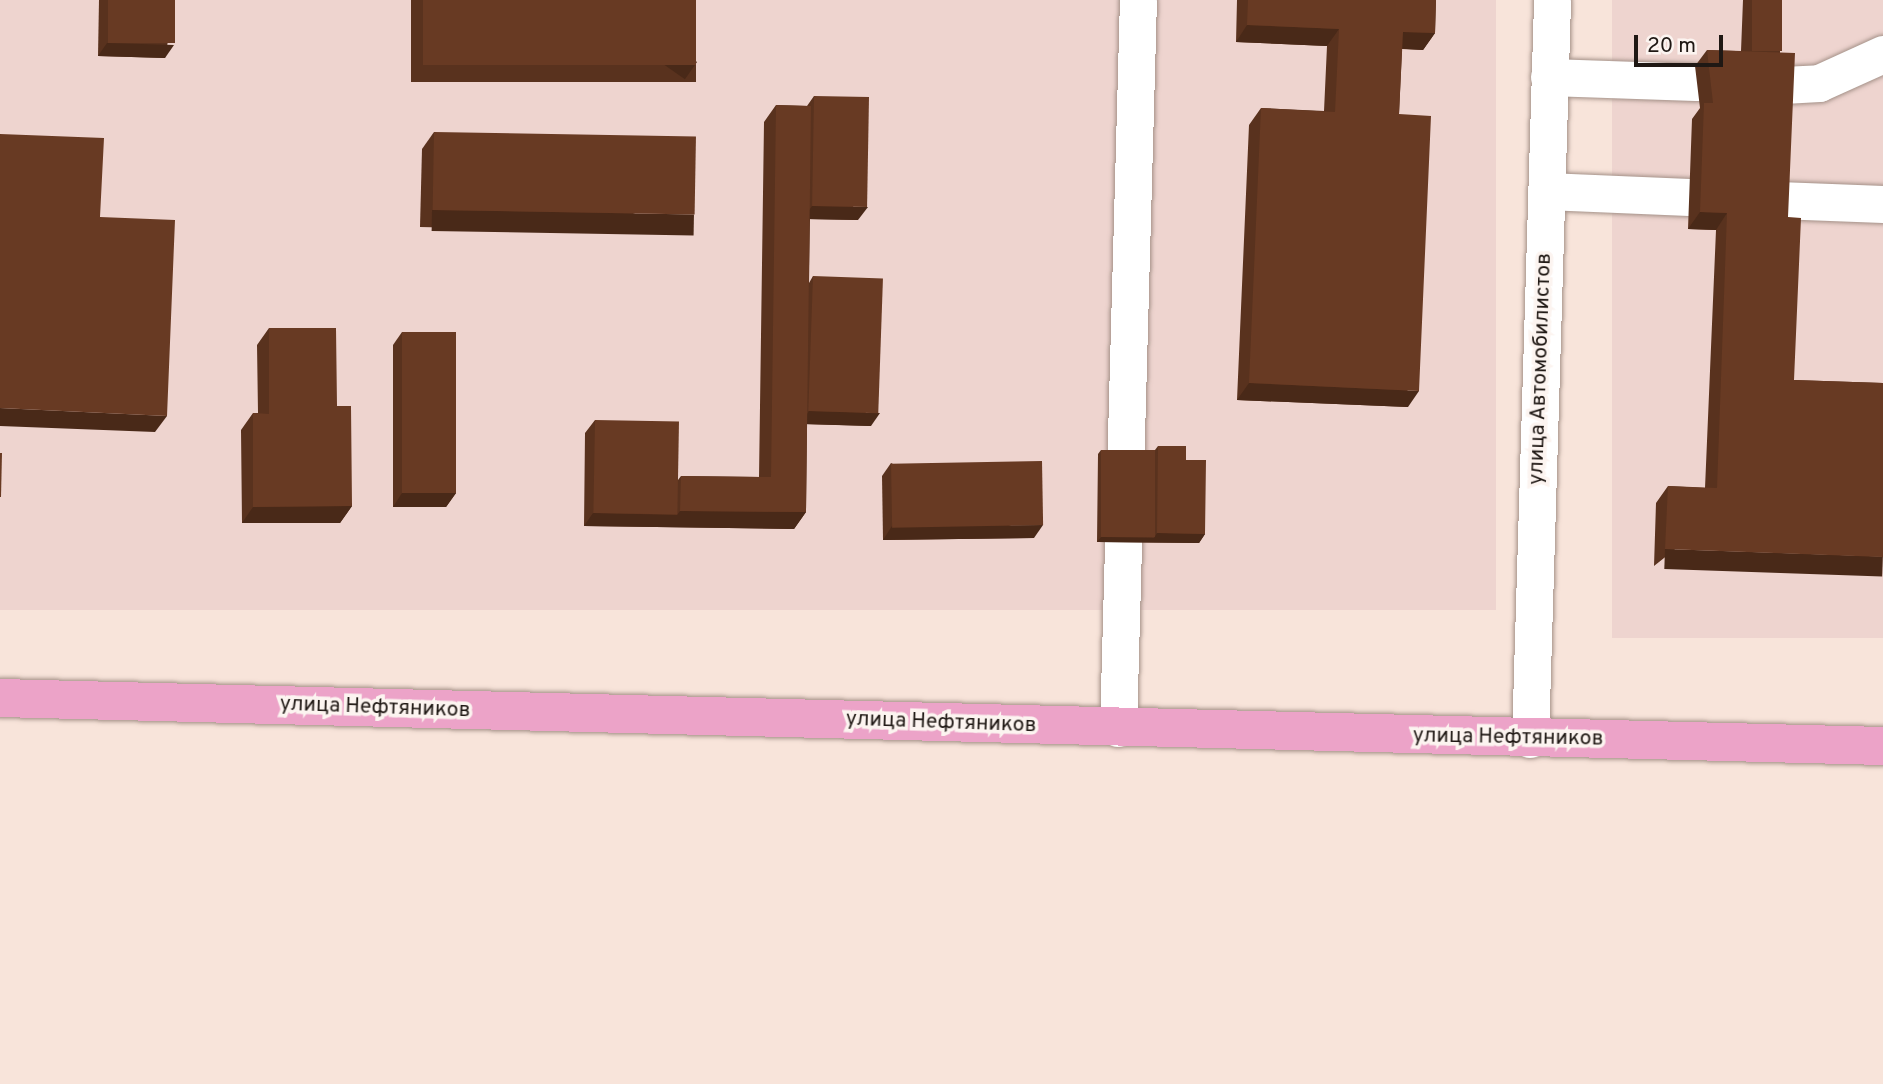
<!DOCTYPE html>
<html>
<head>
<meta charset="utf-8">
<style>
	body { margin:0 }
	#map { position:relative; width:1883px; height:1084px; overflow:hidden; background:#f8e4da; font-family:Overpass,sans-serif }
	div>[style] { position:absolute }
	.industrial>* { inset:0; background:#eed4cf; transform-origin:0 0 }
	.roads { filter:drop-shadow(0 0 2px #a49188) drop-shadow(0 0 2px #a49188) }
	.minor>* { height:37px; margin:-18.5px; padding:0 18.5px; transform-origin:18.5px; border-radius:18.5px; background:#fff }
	.major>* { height:38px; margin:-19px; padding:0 19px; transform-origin:19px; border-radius:19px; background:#eca3c8 }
	.wall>* { inset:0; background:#59321e; transform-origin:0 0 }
	.shaded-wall>* { inset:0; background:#492918; transform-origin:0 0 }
	.building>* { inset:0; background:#683a23; transform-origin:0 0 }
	span { translate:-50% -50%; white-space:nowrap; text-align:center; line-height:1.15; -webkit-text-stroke:7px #fcf4f0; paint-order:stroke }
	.street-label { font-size:21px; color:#1f1814 }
	.scale { position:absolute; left:1634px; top:35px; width:89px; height:32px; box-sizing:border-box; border:4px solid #1f1814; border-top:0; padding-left:9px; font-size:21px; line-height:24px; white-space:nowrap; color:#1f1814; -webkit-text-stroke:5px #fcf4f0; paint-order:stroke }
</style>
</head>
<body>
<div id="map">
	<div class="industrial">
		<div style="left:0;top:0;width:1496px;height:610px"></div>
		<div style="left:1612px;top:0;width:271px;height:638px"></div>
	</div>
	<div class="roads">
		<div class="minor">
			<div style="left:1549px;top:77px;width:146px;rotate:2deg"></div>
			<div style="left:1783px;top:85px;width:36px;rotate:-3deg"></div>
			<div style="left:1819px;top:83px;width:70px;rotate:-24.4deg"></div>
			<div style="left:1546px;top:191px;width:143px;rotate:2.4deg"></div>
			<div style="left:1778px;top:200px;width:105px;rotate:2.2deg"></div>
			<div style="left:1118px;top:728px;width:728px;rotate:-88.43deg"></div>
			<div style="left:1530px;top:739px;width:739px;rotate:-88.29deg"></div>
		</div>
		<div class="major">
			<div style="left:0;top:698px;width:1884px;rotate:1.46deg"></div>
		</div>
	</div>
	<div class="wall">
		<div style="clip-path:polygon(99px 0,175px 0,165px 58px,98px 56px)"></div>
		<div style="left:411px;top:0;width:285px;height:82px"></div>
		<div style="clip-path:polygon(1237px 0,1436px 0,1435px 33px,1423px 50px,1402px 49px,1399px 114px,1408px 407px,1237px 400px,1249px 125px,1261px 108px,1324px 111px,1327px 46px,1236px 42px)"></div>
		<div style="clip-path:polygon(1743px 0,1782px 0,1780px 52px,1788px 217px,1794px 380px,1883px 383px,1654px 566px,1656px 503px,1668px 486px,1705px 488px,1716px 230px,1688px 229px,1692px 119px,1700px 108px,1695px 66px,1707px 50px,1741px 51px)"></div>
		<div style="clip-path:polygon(814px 96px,858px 220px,810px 219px,809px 283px,813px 276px,871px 426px,807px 424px,806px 512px,794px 529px,584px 526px,585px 433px,595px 420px,678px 480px,681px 476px,759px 477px,764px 122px,776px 105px,807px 106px)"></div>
		<div style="clip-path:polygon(434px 132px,682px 233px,420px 227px,422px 149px)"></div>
		<div style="clip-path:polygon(269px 328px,352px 506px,340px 523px,242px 523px,241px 430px,253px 413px,258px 413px,257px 345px)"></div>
		<div style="clip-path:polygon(402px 332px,456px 493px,446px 507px,393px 507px,393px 345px)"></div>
		<div style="clip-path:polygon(1158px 446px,1186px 460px,1205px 534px,1199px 543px,1097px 542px,1098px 454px,1101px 450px,1155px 450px)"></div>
		<div style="clip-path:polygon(891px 463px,1034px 538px,883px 540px,882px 476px)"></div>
	</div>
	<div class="shaded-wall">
		<div style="clip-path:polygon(1247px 25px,1339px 29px,1327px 46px,1236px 42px)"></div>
		<div style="clip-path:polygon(1403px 32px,1435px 33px,1423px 50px,1391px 48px)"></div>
		<div style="clip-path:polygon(107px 43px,174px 45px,165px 58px,98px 56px)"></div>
		<div style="left:697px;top:62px;width:21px;height:273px;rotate:125deg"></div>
		<div style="clip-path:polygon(812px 206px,868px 207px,858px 220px,803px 219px)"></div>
		<div style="left:432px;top:210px;width:262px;height:21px;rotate:1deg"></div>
		<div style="clip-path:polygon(1700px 212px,1727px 213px,1716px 230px,1688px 229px)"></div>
		<div style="clip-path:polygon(1249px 383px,1419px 391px,1408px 407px,1237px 400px)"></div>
		<div style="clip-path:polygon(0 408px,167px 416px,155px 432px,0 426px)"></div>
		<div style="clip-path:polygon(809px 411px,880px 413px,871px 426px,800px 424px)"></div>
		<div style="clip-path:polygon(402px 493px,456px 493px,446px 507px,393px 507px)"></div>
		<div style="clip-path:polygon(352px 506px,340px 523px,242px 523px,253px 507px)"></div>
		<div style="clip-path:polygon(680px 511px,806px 512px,794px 529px,584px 526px,593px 513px,677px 515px)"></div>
		<div style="clip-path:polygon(1043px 525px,1034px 538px,883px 540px,892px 526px)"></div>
		<div style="clip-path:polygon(1157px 533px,1205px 534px,1199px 543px,1097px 542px,1101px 537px,1154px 538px)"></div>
		<div style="left:1665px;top:549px;width:218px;height:20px;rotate:2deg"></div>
	</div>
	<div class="building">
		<div style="left:108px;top:0;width:67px;height:43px"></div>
		<div style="left:423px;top:0;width:273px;height:65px"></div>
		<div style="clip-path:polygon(1248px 0,1436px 0,1435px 33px,1403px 32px,1399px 114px,1431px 116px,1419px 391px,1249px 383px,1261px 108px,1335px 112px,1339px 29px,1247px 25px)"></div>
		<div style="left:1752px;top:0;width:30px;height:51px"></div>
		<div style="clip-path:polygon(1707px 50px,1795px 53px,1788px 217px,1801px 218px,1794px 380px,1883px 383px,1883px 557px,1665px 549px,1668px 486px,1717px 488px,1727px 213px,1700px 212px,1704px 103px,1713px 103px)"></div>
		<div style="left:814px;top:96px;width:55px;height:110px;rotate:1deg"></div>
		<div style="clip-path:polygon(776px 105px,811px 106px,806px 512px,680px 511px,681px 476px,771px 477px)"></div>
		<div style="left:434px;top:132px;width:262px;height:78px;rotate:1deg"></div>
		<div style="clip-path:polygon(0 134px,104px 138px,100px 217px,175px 220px,167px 416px,0 408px)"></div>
		<div style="left:813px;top:276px;width:70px;height:135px;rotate:2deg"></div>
		<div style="clip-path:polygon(269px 328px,336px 328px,337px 406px,351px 406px,352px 506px,253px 507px,253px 413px,269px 414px)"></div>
		<div style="left:402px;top:332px;width:54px;height:161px"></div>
		<div style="left:595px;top:420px;width:84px;height:93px;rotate:1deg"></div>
		<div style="clip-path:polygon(1158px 446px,1186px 446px,1186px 460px,1206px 460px,1205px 534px,1157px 533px)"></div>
		<div style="left:1101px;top:450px;width:54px;height:87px"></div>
		<div style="clip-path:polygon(0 453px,2px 453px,1px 497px,0 497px)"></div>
		<div style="left:1042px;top:461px;width:64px;height:151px;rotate:89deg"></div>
	</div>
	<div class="street-label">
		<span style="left:1541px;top:369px;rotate:-88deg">улица Автомобилистов</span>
		<span style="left:375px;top:708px;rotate:2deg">улица Нефтяников</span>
		<span style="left:941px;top:723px;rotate:2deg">улица Нефтяников</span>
		<span style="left:1508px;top:738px;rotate:1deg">улица Нефтяников</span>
	</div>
	<div class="scale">20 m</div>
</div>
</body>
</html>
